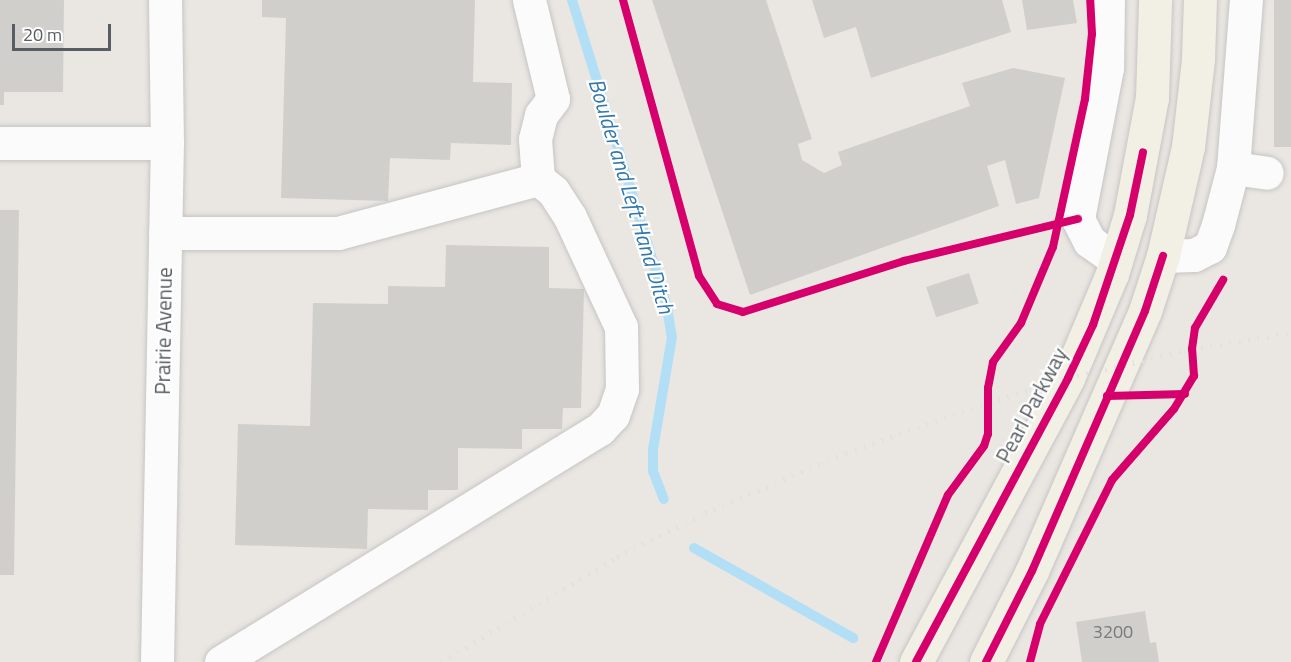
<!DOCTYPE html>
<html>
<head>
<meta charset="utf-8">
<style>
	body { margin:0 }
	#map { position:relative; width:1291px; height:662px; overflow:hidden; background:#eae7e2; font-family:"Titillium Web",sans-serif }
	div>[style] { position:absolute }
	.stream>* { height:10px; margin:-5px; padding:0 5px; transform-origin:5px; border-radius:5px; background:#b3dff6 }
	.building>* { inset:0; background:#d1cfcc; transform-origin:0 0 }
	.roads { filter:drop-shadow(0 0 2px #c6c5c5) drop-shadow(0 0 2px #c6c5c5) }
	.minor>* { height:33px; margin:-16.5px; padding:0 16.5px; transform-origin:16.5px; border-radius:16.5px; background:#fcfbfb }
	.major>* { height:33px; margin:-16.5px; padding:0 16.5px; transform-origin:16.5px; border-radius:16.5px; background:#f2efe5 }
	.rail>* { height:4.5px; margin-top:-2.25px; transform-origin:0; background:repeating-linear-gradient(90deg,#e2e1e0 0 1.5px,transparent 0 9.5px) }
	.cycleway>* { height:8px; margin:-4px; padding:0 4px; transform-origin:4px; border-radius:4px; background:#d6006c }
	span { translate:-50% -50%; white-space:nowrap; text-align:center; line-height:1.15; -webkit-text-stroke:4.5px #fff; paint-order:stroke }
	.number-label { font-size:18px; color:#787b7d }
	.number-label span { -webkit-text-stroke-width:0 }
	.street-label { font-size:21px; color:#585d61 }
	.water-label { font-size:22px; color:#3178ae; font-style:italic }
	.scale { position:absolute; left:12px; top:24px; width:99px; height:27px; box-sizing:border-box; border:3px solid #585d61; border-top:0; padding-left:8px; font-size:18px; line-height:21px; white-space:nowrap; color:#585d61; -webkit-text-stroke:4px #fff; paint-order:stroke }
</style>
</head>
<body>
<div id="map">
	<div class="stream">
		<div style="left:572px;top:0;width:321px;rotate:72.8deg"></div>
		<div style="left:667px;top:307px;width:30px;rotate:81deg"></div>
		<div style="left:672px;top:337px;width:114px;rotate:99.6deg"></div>
		<div style="left:653px;top:449px;width:22px;rotate:90deg"></div>
		<div style="left:653px;top:471px;width:30px;rotate:69deg"></div>
		<div style="left:694px;top:548px;width:183px;rotate:29.5deg"></div>
	</div>
	<div class="building">
		<div style="clip-path:polygon(0 0,64px 0,63px 92px,4px 92px,4px 105px,0 105px)"></div>
		<div style="clip-path:polygon(262px 0,475px 0,473px 82px,512px 83px,511px 145px,451px 143px,450px 160px,390px 158px,388px 201px,281px 198px,286px 18px,262px 17px)"></div>
		<div style="clip-path:polygon(652px 0,766px 0,812px 139px,798px 144px,802px 160px,824px 173px,842px 165px,838px 152px,970px 106px,962px 83px,1013px 68px,1065px 78px,1039px 198px,1016px 204px,1005px 160px,987px 166px,999px 206px,750px 295px)"></div>
		<div style="clip-path:polygon(812px 0,1002px 0,1011px 32px,871px 78px,856px 27px,824px 38px)"></div>
		<div style="clip-path:polygon(1022px 0,1073px 0,1077px 23px,1027px 30px)"></div>
		<div style="left:1274px;top:0;width:17px;height:147px"></div>
		<div style="clip-path:polygon(0 210px,19px 210px,14px 575px,0 575px)"></div>
		<div style="clip-path:polygon(446px 245px,549px 247px,549px 288px,584px 289px,581px 408px,563px 408px,562px 429px,522px 429px,522px 449px,458px 448px,458px 490px,428px 490px,428px 510px,368px 509px,367px 549px,235px 545px,238px 424px,310px 426px,313px 303px,388px 304px,388px 286px,445px 287px)"></div>
		<div style="left:969px;top:273px;width:32px;height:45px;rotate:72deg"></div>
		<div style="clip-path:polygon(1145px 611px,1150px 643px,1156px 642px,1159px 662px,1082px 662px,1076px 622px)"></div>
	</div>
	<div class="roads">
		<div class="minor">
			<div style="left:1108px;top:0;width:68px;rotate:90.8deg"></div>
			<div style="left:1107px;top:68px;width:154px;rotate:100.9deg"></div>
			<div style="left:1078px;top:219px;width:25px;rotate:63deg"></div>
			<div style="left:1089px;top:241px;width:33px;rotate:35deg"></div>
			<div style="left:0;top:143px;width:167px"></div>
			<div style="left:1233px;top:168px;width:34px;rotate:8deg"></div>
			<div style="left:165px;top:233px;width:173px"></div>
			<div style="left:338px;top:233px;width:207px;rotate:-15.1deg"></div>
			<div style="left:1163px;top:256px;width:31px;rotate:-2deg"></div>
			<div style="left:1194px;top:255px;width:18px;rotate:-27deg"></div>
			<div style="left:1210px;top:247px;width:23px;rotate:-70deg"></div>
			<div style="left:1218px;top:225px;width:59px;rotate:-75.3deg"></div>
			<div style="left:1233px;top:168px;width:169px;rotate:-85.6deg"></div>
			<div style="left:157px;top:662px;width:519px;rotate:-88.9deg"></div>
			<div style="left:167px;top:143px;width:143px;rotate:-90.8deg"></div>
			<div style="left:221px;top:662px;width:445px;rotate:-31.6deg"></div>
			<div style="left:600px;top:429px;width:19px;rotate:-47deg"></div>
			<div style="left:613px;top:415px;width:28px;rotate:-71deg"></div>
			<div style="left:622px;top:389px;width:62px;rotate:-90.9deg"></div>
			<div style="left:621px;top:327px;width:121px;rotate:-114.9deg"></div>
			<div style="left:570px;top:217px;width:31px;rotate:-123deg"></div>
			<div style="left:553px;top:191px;width:19px;rotate:-141deg"></div>
			<div style="left:538px;top:179px;width:40px;rotate:-94.3deg"></div>
			<div style="left:535px;top:139px;width:25px;rotate:-76deg"></div>
			<div style="left:541px;top:115px;width:20px;rotate:-53deg"></div>
			<div style="left:553px;top:99px;width:102px;rotate:-103.6deg"></div>
		</div>
		<div class="major">
			<div style="left:916px;top:662px;width:322px;rotate:-61.8deg"></div>
			<div style="left:1068px;top:378px;width:113px;rotate:-67.1deg"></div>
			<div style="left:1112px;top:274px;width:62px;rotate:-73deg"></div>
			<div style="left:1130px;top:215px;width:119px;rotate:-79.4deg"></div>
			<div style="left:1152px;top:98px;width:98px;rotate:-88.2deg"></div>
			<div style="left:986px;top:662px;width:102px;rotate:-63.2deg"></div>
			<div style="left:1032px;top:571px;width:283px;rotate:-66.5deg"></div>
			<div style="left:1145px;top:311px;width:58px;rotate:-71.9deg"></div>
			<div style="left:1163px;top:256px;width:112px;rotate:-77.1deg"></div>
			<div style="left:1188px;top:147px;width:89px;rotate:-83.5deg"></div>
			<div style="left:1198px;top:59px;width:59px;rotate:-88.1deg"></div>
		</div>
	</div>
	<div class="rail">
		<div style="left:441px;top:662px;width:205px;rotate:-30.8deg"></div>
		<div style="left:617px;top:557px;width:98px;rotate:-26.6deg"></div>
		<div style="left:705px;top:513px;width:153px;rotate:-23.1deg"></div>
		<div style="left:846px;top:453px;width:152px;rotate:-19.6deg"></div>
		<div style="left:989px;top:402px;width:83px;rotate:-16.9deg"></div>
		<div style="left:1068px;top:378px;width:127px;rotate:-13.2deg"></div>
		<div style="left:1192px;top:349px;width:100px;rotate:-9.2deg"></div>
	</div>
	<div class="cycleway">
		<div style="left:623px;top:0;width:286px;rotate:74.6deg"></div>
		<div style="left:699px;top:276px;width:33px;rotate:57deg"></div>
		<div style="left:717px;top:304px;width:27px;rotate:17deg"></div>
		<div style="left:743px;top:312px;width:169px;rotate:-17.6deg"></div>
		<div style="left:904px;top:261px;width:179px;rotate:-13.6deg"></div>
		<div style="left:1107px;top:396px;width:78px;rotate:-1.5deg"></div>
		<div style="left:876px;top:662px;width:182px;rotate:-66.7deg"></div>
		<div style="left:948px;top:495px;width:61px;rotate:-53.7deg"></div>
		<div style="left:984px;top:446px;width:13px;rotate:-72deg"></div>
		<div style="left:988px;top:434px;width:46px;rotate:-90deg"></div>
		<div style="left:988px;top:388px;width:26px;rotate:-79deg"></div>
		<div style="left:993px;top:362px;width:48px;rotate:-54.3deg"></div>
		<div style="left:1021px;top:323px;width:82px;rotate:-67.2deg"></div>
		<div style="left:1053px;top:247px;width:151px;rotate:-77.8deg"></div>
		<div style="left:1085px;top:99px;width:65px;rotate:-83.9deg"></div>
		<div style="left:1092px;top:34px;width:34px;rotate:-93deg"></div>
		<div style="left:916px;top:662px;width:322px;rotate:-61.8deg"></div>
		<div style="left:1068px;top:378px;width:59px;rotate:-64.7deg"></div>
		<div style="left:1093px;top:325px;width:116px;rotate:-71.4deg"></div>
		<div style="left:1130px;top:215px;width:64px;rotate:-78.3deg"></div>
		<div style="left:986px;top:662px;width:102px;rotate:-63.2deg"></div>
		<div style="left:1032px;top:571px;width:283px;rotate:-66.5deg"></div>
		<div style="left:1145px;top:311px;width:58px;rotate:-71.9deg"></div>
		<div style="left:1030px;top:662px;width:39px;rotate:-75deg"></div>
		<div style="left:1040px;top:624px;width:161px;rotate:-63.4deg"></div>
		<div style="left:1112px;top:480px;width:94px;rotate:-48.9deg"></div>
		<div style="left:1174px;top:409px;width:39px;rotate:-59deg"></div>
		<div style="left:1194px;top:376px;width:27px;rotate:-94deg"></div>
		<div style="left:1192px;top:349px;width:21px;rotate:-82deg"></div>
		<div style="left:1195px;top:328px;width:56px;rotate:-59.7deg"></div>
	</div>
	<div class="number-label">
		<span style="left:1113px;top:632px">3200</span>
	</div>
	<div class="street-label">
		<span style="left:163px;top:331px;rotate:-89deg">Prairie Avenue</span>
		<span style="left:1031px;top:405px;rotate:-62deg">Pearl Parkway</span>
	</div>
	<div class="water-label">
		<span style="left:631px;top:196px;rotate:73deg">Boulder and Left Hand Ditch</span>
	</div>
	<div class="scale">20 m</div>
</div>
</body>
</html>
